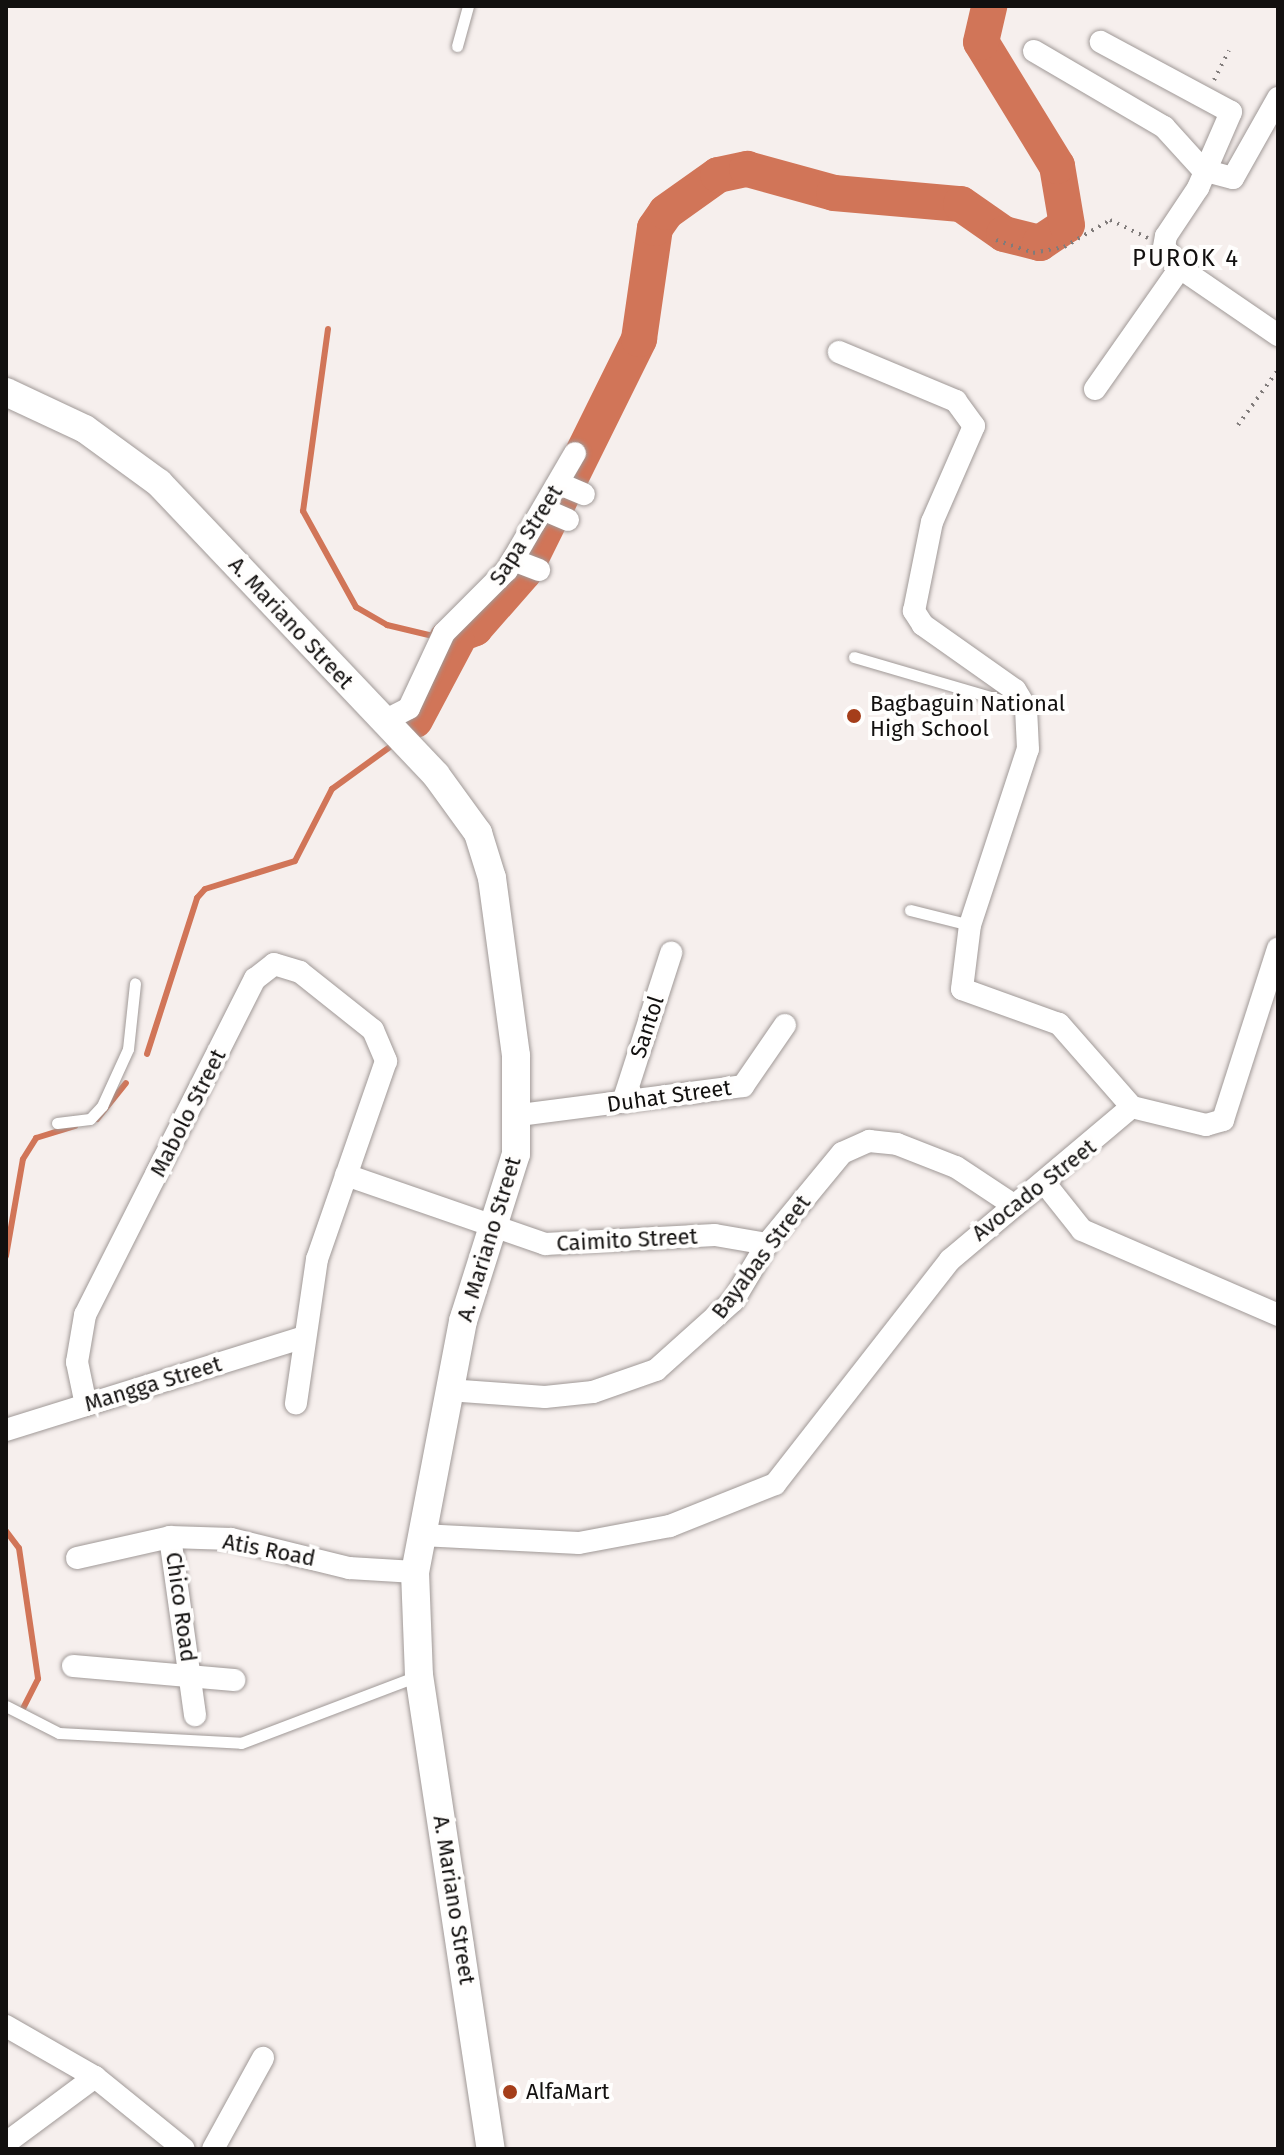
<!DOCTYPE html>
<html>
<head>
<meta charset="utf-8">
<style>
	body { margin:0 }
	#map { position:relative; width:1284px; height:2155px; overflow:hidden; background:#f6efed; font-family:"Fira Sans",sans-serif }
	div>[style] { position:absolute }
	.stream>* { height:6px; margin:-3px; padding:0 3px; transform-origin:3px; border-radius:3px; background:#d17558 }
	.river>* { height:36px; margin:-18px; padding:0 18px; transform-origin:18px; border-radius:18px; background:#d17558 }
	.path>* { height:4px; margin-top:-2px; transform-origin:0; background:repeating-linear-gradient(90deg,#807b7a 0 2px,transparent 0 8px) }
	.roads { filter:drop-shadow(0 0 2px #a09997) drop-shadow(0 0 2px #a09997) }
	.service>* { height:11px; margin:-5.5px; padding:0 5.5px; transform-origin:5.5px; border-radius:5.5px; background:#fff }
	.minor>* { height:22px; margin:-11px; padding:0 11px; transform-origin:11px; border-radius:11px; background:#fff }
	.tertiary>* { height:28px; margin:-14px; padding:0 14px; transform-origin:14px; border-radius:14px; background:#fff }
	.dots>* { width:22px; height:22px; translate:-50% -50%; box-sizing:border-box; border:4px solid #fffefd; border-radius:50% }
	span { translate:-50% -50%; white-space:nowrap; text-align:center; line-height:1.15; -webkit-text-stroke:8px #fffefd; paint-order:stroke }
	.street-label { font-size:22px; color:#12100f }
	.poi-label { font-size:22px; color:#12100f }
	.left { translate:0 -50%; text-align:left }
	.neighbourhood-label { font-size:24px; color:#12100f; letter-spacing:2px }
	.frame { position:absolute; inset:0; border:8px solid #12100f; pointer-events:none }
</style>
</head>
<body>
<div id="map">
	<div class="stream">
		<div style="left:328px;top:329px;width:184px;rotate:97.8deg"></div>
		<div style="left:303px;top:511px;width:110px;rotate:61.1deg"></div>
		<div style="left:356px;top:607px;width:36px;rotate:30deg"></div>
		<div style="left:387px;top:625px;width:43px;rotate:13.4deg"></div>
		<div style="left:404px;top:732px;width:16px;rotate:-47deg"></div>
		<div style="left:147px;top:1054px;width:164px;rotate:-72.2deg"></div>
		<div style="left:197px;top:898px;width:12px;rotate:-48deg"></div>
		<div style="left:205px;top:889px;width:94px;rotate:-17.3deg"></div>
		<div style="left:295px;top:861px;width:81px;rotate:-62.8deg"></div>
		<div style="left:332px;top:789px;width:77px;rotate:-36deg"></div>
		<div style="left:97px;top:1119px;width:46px;rotate:-51.1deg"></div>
		<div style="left:6px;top:1256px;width:98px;rotate:-80.1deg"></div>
		<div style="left:23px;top:1159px;width:25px;rotate:-58deg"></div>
		<div style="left:36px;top:1138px;width:41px;rotate:-17.1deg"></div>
		<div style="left:6px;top:1531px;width:21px;rotate:53deg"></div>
		<div style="left:19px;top:1548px;width:132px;rotate:81.7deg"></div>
		<div style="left:38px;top:1679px;width:36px;rotate:117deg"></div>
	</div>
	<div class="river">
		<div style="left:447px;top:639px;width:30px;rotate:-21deg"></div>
		<div style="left:475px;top:628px;width:74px;rotate:-48.8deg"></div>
		<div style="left:524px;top:572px;width:260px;rotate:-63.7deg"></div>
		<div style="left:639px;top:339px;width:112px;rotate:-81.8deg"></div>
		<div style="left:655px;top:228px;width:19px;rotate:-55deg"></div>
		<div style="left:666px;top:212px;width:64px;rotate:-35.4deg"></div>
		<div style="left:718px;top:175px;width:30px;rotate:-12deg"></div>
		<div style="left:747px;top:169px;width:90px;rotate:15.4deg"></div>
		<div style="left:834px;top:193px;width:127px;rotate:5deg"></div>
		<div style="left:961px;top:204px;width:52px;rotate:34.9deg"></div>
		<div style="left:1004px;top:234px;width:37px;rotate:14deg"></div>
		<div style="left:1040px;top:243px;width:32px;rotate:-34deg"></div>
		<div style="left:1067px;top:225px;width:60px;rotate:-99.6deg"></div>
		<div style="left:1057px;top:166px;width:145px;rotate:-121.5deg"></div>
		<div style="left:981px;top:42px;width:37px;rotate:-77deg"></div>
		<div style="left:415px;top:720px;width:89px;rotate:-62deg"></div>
	</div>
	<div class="path">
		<div style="left:1214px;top:80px;width:33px;rotate:-63deg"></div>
		<div style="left:996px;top:240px;width:39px;rotate:19deg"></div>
		<div style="left:1033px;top:253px;width:32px;rotate:-11deg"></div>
		<div style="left:1064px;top:247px;width:53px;rotate:-30.4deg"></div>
		<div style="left:1110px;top:220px;width:42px;rotate:25.3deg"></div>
		<div style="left:1238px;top:425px;width:68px;rotate:-54deg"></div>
	</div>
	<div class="roads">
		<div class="service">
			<div style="left:457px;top:46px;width:41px;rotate:-74.6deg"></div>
			<div style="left:854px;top:657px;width:175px;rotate:16.3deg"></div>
			<div style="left:910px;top:910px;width:62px;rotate:14deg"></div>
			<div style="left:57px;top:1123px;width:33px;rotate:-7deg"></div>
			<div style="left:90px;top:1119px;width:18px;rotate:-47deg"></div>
			<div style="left:102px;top:1106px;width:63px;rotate:-65.5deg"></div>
			<div style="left:128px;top:1049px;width:66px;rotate:-83.9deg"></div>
			<div style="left:6px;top:1706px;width:59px;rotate:27deg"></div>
			<div style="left:59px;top:1733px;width:182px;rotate:3.1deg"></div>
			<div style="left:241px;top:1743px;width:188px;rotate:-20.8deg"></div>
		</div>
		<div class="minor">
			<div style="left:1034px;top:51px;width:151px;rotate:30.3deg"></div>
			<div style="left:1164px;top:127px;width:58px;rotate:47.8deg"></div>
			<div style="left:1203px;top:170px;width:31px;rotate:15deg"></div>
			<div style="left:1233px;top:178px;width:92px;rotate:-60.6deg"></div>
			<div style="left:1180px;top:268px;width:119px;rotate:34.4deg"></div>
			<div style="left:1095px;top:389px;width:148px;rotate:-54.9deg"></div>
			<div style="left:1180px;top:268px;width:26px;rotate:-127deg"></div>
			<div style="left:1164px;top:247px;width:11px;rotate:-80deg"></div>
			<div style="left:1166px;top:236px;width:58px;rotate:-56.3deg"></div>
			<div style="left:1198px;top:188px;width:83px;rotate:-66.5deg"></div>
			<div style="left:1231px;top:112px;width:148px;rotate:-151.7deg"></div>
			<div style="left:560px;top:484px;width:26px;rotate:23deg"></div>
			<div style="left:545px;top:510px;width:25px;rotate:23deg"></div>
			<div style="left:513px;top:560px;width:28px;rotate:21deg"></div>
			<div style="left:384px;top:721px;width:28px;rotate:-27deg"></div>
			<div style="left:409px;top:708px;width:83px;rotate:-65deg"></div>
			<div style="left:444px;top:633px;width:89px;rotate:-45deg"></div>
			<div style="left:507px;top:570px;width:135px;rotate:-59.8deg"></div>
			<div style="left:623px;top:1102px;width:157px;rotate:-72.1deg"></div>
			<div style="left:1132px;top:1107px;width:76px;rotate:13.7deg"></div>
			<div style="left:1206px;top:1125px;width:18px;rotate:-16deg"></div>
			<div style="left:1223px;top:1120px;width:180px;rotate:-72.2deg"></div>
			<div style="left:520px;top:1115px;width:225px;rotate:-7.4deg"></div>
			<div style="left:743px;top:1086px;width:74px;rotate:-55.5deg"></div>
			<div style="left:346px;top:1175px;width:211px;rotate:19.1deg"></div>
			<div style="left:545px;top:1244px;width:170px;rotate:-3deg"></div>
			<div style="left:715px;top:1235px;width:53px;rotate:9.8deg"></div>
			<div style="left:1047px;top:1186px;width:56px;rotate:51.5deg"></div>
			<div style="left:1082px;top:1230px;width:214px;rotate:23.4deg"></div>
			<div style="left:448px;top:1390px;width:97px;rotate:4.1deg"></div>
			<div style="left:545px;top:1397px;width:48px;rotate:-5.9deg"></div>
			<div style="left:593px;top:1392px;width:67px;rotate:-19.2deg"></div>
			<div style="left:656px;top:1370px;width:103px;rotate:-41.9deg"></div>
			<div style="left:733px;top:1301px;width:66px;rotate:-59.2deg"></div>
			<div style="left:767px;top:1244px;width:118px;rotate:-50.5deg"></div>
			<div style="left:842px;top:1153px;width:30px;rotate:-24deg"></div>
			<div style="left:869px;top:1141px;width:28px;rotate:6deg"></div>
			<div style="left:897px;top:1144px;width:63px;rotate:21.3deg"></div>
			<div style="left:956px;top:1167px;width:67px;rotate:33.5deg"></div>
			<div style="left:86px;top:1405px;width:44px;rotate:-101.8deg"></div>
			<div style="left:77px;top:1362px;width:48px;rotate:-80.3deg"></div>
			<div style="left:85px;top:1315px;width:377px;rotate:-63.2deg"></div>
			<div style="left:255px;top:979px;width:24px;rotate:-38deg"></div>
			<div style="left:274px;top:964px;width:27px;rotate:17deg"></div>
			<div style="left:300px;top:972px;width:93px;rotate:38.5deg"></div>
			<div style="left:373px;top:1030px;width:34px;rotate:67deg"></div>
			<div style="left:386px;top:1061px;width:210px;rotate:109.2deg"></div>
			<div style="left:317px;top:1259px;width:146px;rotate:98.3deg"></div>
			<div style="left:6px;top:1430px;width:309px;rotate:-17.3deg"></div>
			<div style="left:421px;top:1535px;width:158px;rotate:2.9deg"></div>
			<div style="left:579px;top:1543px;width:93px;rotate:-10.6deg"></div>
			<div style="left:670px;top:1526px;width:113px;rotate:-21.8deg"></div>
			<div style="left:775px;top:1484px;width:284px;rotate:-52deg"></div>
			<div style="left:950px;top:1260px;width:238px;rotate:-40.1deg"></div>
			<div style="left:1132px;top:1107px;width:111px;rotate:-131.3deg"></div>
			<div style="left:1059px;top:1024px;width:103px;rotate:-160.2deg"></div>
			<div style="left:962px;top:989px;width:64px;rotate:-82.9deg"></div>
			<div style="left:970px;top:925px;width:185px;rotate:-71.8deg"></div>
			<div style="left:1028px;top:749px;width:41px;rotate:-92.8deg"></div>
			<div style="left:1026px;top:708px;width:21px;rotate:-121deg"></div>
			<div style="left:1015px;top:690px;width:113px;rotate:-144.8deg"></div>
			<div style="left:923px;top:625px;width:17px;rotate:-123deg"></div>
			<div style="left:914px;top:611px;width:91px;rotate:-78.6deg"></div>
			<div style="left:932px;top:522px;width:105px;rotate:-66.4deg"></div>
			<div style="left:974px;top:426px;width:31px;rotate:-126deg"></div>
			<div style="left:956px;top:401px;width:127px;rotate:-157.3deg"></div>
			<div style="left:170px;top:1537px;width:180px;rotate:82deg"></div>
			<div style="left:77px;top:1558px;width:95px;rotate:-12.7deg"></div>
			<div style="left:170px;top:1537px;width:61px;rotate:1.9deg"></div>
			<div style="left:231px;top:1539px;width:122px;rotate:13.8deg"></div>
			<div style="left:349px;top:1568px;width:66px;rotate:3.5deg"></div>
			<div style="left:73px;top:1666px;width:162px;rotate:5deg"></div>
			<div style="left:6px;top:2026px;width:103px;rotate:29.8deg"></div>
			<div style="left:95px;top:2077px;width:114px;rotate:39deg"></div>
			<div style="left:6px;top:2143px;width:111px;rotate:-36.6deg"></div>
			<div style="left:213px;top:2149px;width:104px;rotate:-61.2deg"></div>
		</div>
		<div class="tertiary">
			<div style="left:6px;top:392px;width:87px;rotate:25.1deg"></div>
			<div style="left:85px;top:429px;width:92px;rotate:36.1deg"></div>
			<div style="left:159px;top:483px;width:402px;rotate:46.5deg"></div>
			<div style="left:436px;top:775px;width:72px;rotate:54.1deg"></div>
			<div style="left:478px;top:833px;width:47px;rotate:72.7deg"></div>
			<div style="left:492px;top:878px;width:180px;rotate:82.3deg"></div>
			<div style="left:516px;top:1056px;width:98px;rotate:90deg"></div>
			<div style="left:516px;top:1154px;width:175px;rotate:107.6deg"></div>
			<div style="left:463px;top:1321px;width:256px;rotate:100.8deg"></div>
			<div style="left:415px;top:1572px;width:103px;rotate:87.8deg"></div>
			<div style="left:419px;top:1675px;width:479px;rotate:81.4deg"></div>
		</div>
	</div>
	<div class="dots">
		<div style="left:854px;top:716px;background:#a53e1a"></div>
		<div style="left:510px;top:2092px;background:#a53e1a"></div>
	</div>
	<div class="street-label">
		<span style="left:526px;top:535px;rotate:-57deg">Sapa Street</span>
		<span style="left:291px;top:623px;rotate:47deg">A. Mariano Street</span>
		<span style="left:647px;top:1027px;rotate:-72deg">Santol</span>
		<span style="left:669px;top:1096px;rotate:-8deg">Duhat Street</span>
		<span style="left:188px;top:1113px;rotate:-63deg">Mabolo Street</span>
		<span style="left:1034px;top:1190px;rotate:-38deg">Avocado Street</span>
		<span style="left:489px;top:1239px;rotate:-73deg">A. Mariano Street</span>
		<span style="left:627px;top:1240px;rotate:-3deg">Caimito Street</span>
		<span style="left:761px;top:1257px;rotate:-53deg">Bayabas Street</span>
		<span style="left:153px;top:1384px;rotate:-17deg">Mangga Street</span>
		<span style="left:269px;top:1550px;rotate:11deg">Atis Road</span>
		<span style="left:181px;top:1607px;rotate:82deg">Chico Road</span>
		<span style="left:454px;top:1900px;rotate:81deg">A. Mariano Street</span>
	</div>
	<div class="poi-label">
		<span class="left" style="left:870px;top:716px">Bagbaguin National<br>High School</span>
		<span class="left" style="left:526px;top:2092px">AlfaMart</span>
	</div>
	<div class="neighbourhood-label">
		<span style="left:1186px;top:259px">PUROK 4</span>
	</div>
	<div class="frame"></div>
</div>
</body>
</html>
